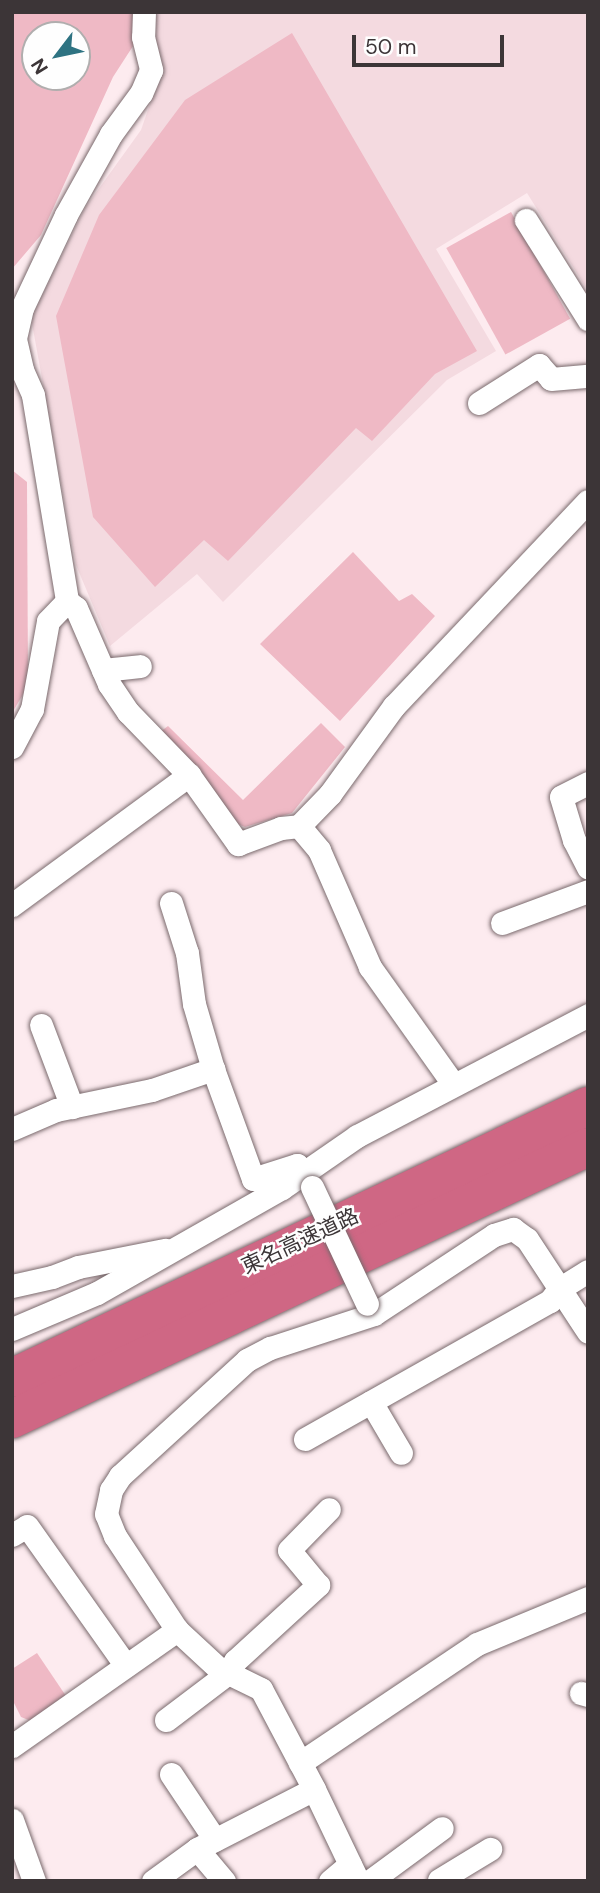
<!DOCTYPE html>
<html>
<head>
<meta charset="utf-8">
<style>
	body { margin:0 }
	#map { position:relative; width:600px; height:1893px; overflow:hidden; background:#fdebef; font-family:"DM Sans","Noto Sans JP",sans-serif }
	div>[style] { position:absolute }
	.built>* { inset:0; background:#f4dae0 }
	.green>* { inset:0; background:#efb9c5; transform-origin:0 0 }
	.roads { filter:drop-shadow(0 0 2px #7a6a6d) drop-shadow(0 0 2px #7a6a6d) }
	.street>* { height:23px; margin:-11.5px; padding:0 11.5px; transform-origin:11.5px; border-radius:11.5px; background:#fff }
	.highway>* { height:38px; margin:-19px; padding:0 19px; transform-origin:19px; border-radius:19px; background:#cf6784 }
	.bridges { filter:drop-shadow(0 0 2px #7a6a6d) drop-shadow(0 0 2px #7a6a6d) }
	.street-bridge>* { height:23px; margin:-11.5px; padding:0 11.5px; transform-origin:11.5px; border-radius:11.5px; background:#fff }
	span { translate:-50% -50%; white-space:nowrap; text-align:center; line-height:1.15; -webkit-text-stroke:5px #fefefe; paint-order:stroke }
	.street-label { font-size:21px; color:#3c3537 }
	.frame { position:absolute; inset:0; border:14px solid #3c3537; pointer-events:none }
	.north { position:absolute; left:21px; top:21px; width:70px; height:70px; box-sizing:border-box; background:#fefefe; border:2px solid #b0aeae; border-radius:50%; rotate:238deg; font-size:19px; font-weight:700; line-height:28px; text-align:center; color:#3c3537 }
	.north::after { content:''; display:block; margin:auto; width:24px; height:32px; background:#2e7382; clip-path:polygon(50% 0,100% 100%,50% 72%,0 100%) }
	.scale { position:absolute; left:352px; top:35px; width:152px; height:32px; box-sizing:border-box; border:4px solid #3c3537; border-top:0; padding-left:9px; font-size:21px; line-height:24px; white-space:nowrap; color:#3c3537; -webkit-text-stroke:5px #fefefe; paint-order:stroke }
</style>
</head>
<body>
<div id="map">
	<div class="built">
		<div style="clip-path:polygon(160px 12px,588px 12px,588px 291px,527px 193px,436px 249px,496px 351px,447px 380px,223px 602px,197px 574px,110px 646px,76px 565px,31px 318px,85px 208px,141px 130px,158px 81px,151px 24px)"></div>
	</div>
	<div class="green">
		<div style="clip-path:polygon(evenodd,12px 12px,155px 12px,113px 77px,41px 235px,12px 269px,12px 12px,35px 35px,77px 35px,77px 77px,35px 77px,35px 35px)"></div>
		<div style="clip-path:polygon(292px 33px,477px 351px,435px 374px,372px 441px,356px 428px,228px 561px,204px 540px,155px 587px,93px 517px,56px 316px,99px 215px,185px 100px)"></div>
		<div style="left:511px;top:212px;width:122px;height:74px;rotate:61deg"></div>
		<div style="clip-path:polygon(12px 470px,27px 482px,28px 686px,12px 713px)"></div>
		<div style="clip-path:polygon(353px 552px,399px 601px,412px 594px,435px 616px,340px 721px,260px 644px)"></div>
		<div style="clip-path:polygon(321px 723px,345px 747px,292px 813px,245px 827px,232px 822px,160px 732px,168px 726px,243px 800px)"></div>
		<div style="clip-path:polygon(37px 1653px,66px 1696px,31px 1721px,21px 1717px,12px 1699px,12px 1669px)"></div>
	</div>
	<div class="roads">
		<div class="street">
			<div style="left:144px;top:12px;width:25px;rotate:92deg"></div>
			<div style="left:143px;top:37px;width:34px;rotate:76deg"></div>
			<div style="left:151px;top:70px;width:25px;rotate:113deg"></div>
			<div style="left:141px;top:93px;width:51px;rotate:126.2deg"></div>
			<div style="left:111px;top:134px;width:93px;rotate:119.1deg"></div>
			<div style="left:66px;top:215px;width:103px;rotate:115.3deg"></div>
			<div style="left:22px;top:308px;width:32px;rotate:103deg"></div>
			<div style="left:15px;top:339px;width:32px;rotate:77deg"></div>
			<div style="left:22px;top:370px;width:27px;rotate:66deg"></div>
			<div style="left:33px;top:395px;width:209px;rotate:80.6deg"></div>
			<div style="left:67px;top:601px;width:11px;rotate:38deg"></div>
			<div style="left:76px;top:608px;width:83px;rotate:66.5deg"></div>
			<div style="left:109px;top:684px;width:34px;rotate:56deg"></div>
			<div style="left:128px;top:712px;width:88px;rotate:45.9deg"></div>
			<div style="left:189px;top:775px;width:85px;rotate:54.6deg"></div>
			<div style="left:238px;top:844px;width:46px;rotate:-20.4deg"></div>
			<div style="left:281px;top:828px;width:18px;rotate:-6deg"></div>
			<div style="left:299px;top:826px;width:31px;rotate:50deg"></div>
			<div style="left:319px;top:850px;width:128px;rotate:66.4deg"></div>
			<div style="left:370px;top:967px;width:143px;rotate:54.6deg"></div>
			<div style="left:526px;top:220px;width:117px;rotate:57.9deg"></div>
			<div style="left:479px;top:403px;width:71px;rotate:-32.3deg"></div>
			<div style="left:539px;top:365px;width:18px;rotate:49deg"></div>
			<div style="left:551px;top:379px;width:37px;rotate:-5deg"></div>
			<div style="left:103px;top:670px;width:37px;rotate:-6deg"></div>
			<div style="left:12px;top:747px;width:43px;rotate:-62.2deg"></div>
			<div style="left:32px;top:709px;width:89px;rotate:-79.7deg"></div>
			<div style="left:48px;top:621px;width:28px;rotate:-46deg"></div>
			<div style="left:588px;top:783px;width:30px;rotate:153deg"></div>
			<div style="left:561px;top:797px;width:45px;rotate:73.2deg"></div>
			<div style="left:574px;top:840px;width:31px;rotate:63deg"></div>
			<div style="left:299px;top:826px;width:45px;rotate:-45.9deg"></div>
			<div style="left:330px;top:794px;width:109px;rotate:-54deg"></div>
			<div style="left:394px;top:706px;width:282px;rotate:-46.6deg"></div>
			<div style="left:171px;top:903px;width:52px;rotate:72.3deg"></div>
			<div style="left:187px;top:953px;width:51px;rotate:82.2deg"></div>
			<div style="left:194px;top:1004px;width:68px;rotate:73.7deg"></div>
			<div style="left:213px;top:1069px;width:117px;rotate:70deg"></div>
			<div style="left:253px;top:1179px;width:46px;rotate:-17.7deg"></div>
			<div style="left:297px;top:1165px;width:10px;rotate:53deg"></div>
			<div style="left:12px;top:905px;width:220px;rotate:-36.3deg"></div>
			<div style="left:502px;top:923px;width:92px;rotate:-20.4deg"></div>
			<div style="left:41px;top:1025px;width:88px;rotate:69.3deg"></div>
			<div style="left:12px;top:1129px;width:48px;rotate:-23.4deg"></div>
			<div style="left:56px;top:1110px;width:98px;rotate:-11.8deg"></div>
			<div style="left:152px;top:1090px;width:65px;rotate:-19deg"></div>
			<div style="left:12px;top:1286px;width:41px;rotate:-12.7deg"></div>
			<div style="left:52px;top:1277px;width:28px;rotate:-21deg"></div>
			<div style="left:78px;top:1267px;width:89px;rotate:-11.1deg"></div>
			<div style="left:12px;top:1329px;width:92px;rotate:-23deg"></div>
			<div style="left:97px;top:1293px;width:213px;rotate:-29.6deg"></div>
			<div style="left:282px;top:1188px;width:91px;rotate:-34.7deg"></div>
			<div style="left:357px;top:1136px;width:261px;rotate:-27.6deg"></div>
			<div style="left:371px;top:1402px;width:59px;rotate:59.5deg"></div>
			<div style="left:305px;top:1439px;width:281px;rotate:-29.4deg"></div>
			<div style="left:550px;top:1301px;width:15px;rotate:-53deg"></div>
			<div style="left:559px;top:1289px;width:34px;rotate:-32deg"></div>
			<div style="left:12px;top:1535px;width:17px;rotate:-31deg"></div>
			<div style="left:27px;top:1526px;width:171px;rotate:54.7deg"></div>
			<div style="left:581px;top:1693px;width:7px;rotate:16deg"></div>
			<div style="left:166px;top:1720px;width:78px;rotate:-37.2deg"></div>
			<div style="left:228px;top:1673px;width:14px;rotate:-60deg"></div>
			<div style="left:235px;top:1661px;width:113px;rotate:-42.5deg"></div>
			<div style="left:318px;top:1585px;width:45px;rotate:-129.6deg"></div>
			<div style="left:289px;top:1550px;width:57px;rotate:-45.7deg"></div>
			<div style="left:12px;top:1746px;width:202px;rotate:-35.1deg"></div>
			<div style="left:300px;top:1763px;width:213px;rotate:-33.9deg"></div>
			<div style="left:477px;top:1644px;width:120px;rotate:-22.5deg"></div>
			<div style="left:171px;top:1774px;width:79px;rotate:56.3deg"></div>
			<div style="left:12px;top:1820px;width:65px;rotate:70.2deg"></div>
			<div style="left:197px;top:1849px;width:42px;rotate:49.8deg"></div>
			<div style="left:439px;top:1880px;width:60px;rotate:-31.3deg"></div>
			<div style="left:153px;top:1881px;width:54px;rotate:-36deg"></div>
			<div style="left:197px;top:1849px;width:131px;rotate:-27.1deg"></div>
			<div style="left:330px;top:1881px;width:26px;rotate:-40deg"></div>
			<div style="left:358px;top:1881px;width:102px;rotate:-115.6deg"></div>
			<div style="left:314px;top:1789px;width:113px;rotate:-117.9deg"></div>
			<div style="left:261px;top:1689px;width:48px;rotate:-154deg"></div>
			<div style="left:218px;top:1668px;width:56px;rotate:-137.2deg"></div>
			<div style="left:177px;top:1630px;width:113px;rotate:-123.4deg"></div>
			<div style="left:115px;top:1536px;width:24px;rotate:-112deg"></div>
			<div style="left:106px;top:1514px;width:25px;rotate:-78deg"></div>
			<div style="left:111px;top:1490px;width:17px;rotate:-57deg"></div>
			<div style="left:120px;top:1476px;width:172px;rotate:-42.4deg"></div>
			<div style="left:247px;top:1360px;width:26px;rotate:-28deg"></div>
			<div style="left:270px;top:1348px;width:109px;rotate:-18.1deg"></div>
			<div style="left:374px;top:1314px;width:144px;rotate:-33.4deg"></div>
			<div style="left:494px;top:1235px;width:20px;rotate:-18deg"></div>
			<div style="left:513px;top:1229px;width:17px;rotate:36deg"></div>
			<div style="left:527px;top:1239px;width:111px;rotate:56.7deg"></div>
			<div style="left:370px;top:1881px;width:89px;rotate:-36.4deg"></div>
		</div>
		<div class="highway">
			<div style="left:12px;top:1378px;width:637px;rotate:-25.28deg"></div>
			<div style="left:12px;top:1419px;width:637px;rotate:-25.28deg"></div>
		</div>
	</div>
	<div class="bridges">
		<div class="street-bridge">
			<div style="left:312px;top:1187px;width:129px;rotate:64.8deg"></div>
		</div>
	</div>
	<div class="street-label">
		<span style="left:300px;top:1241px;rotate:-25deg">東名高速道路</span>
	</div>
	<div class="frame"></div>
	<div class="north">N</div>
	<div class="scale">50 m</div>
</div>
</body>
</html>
